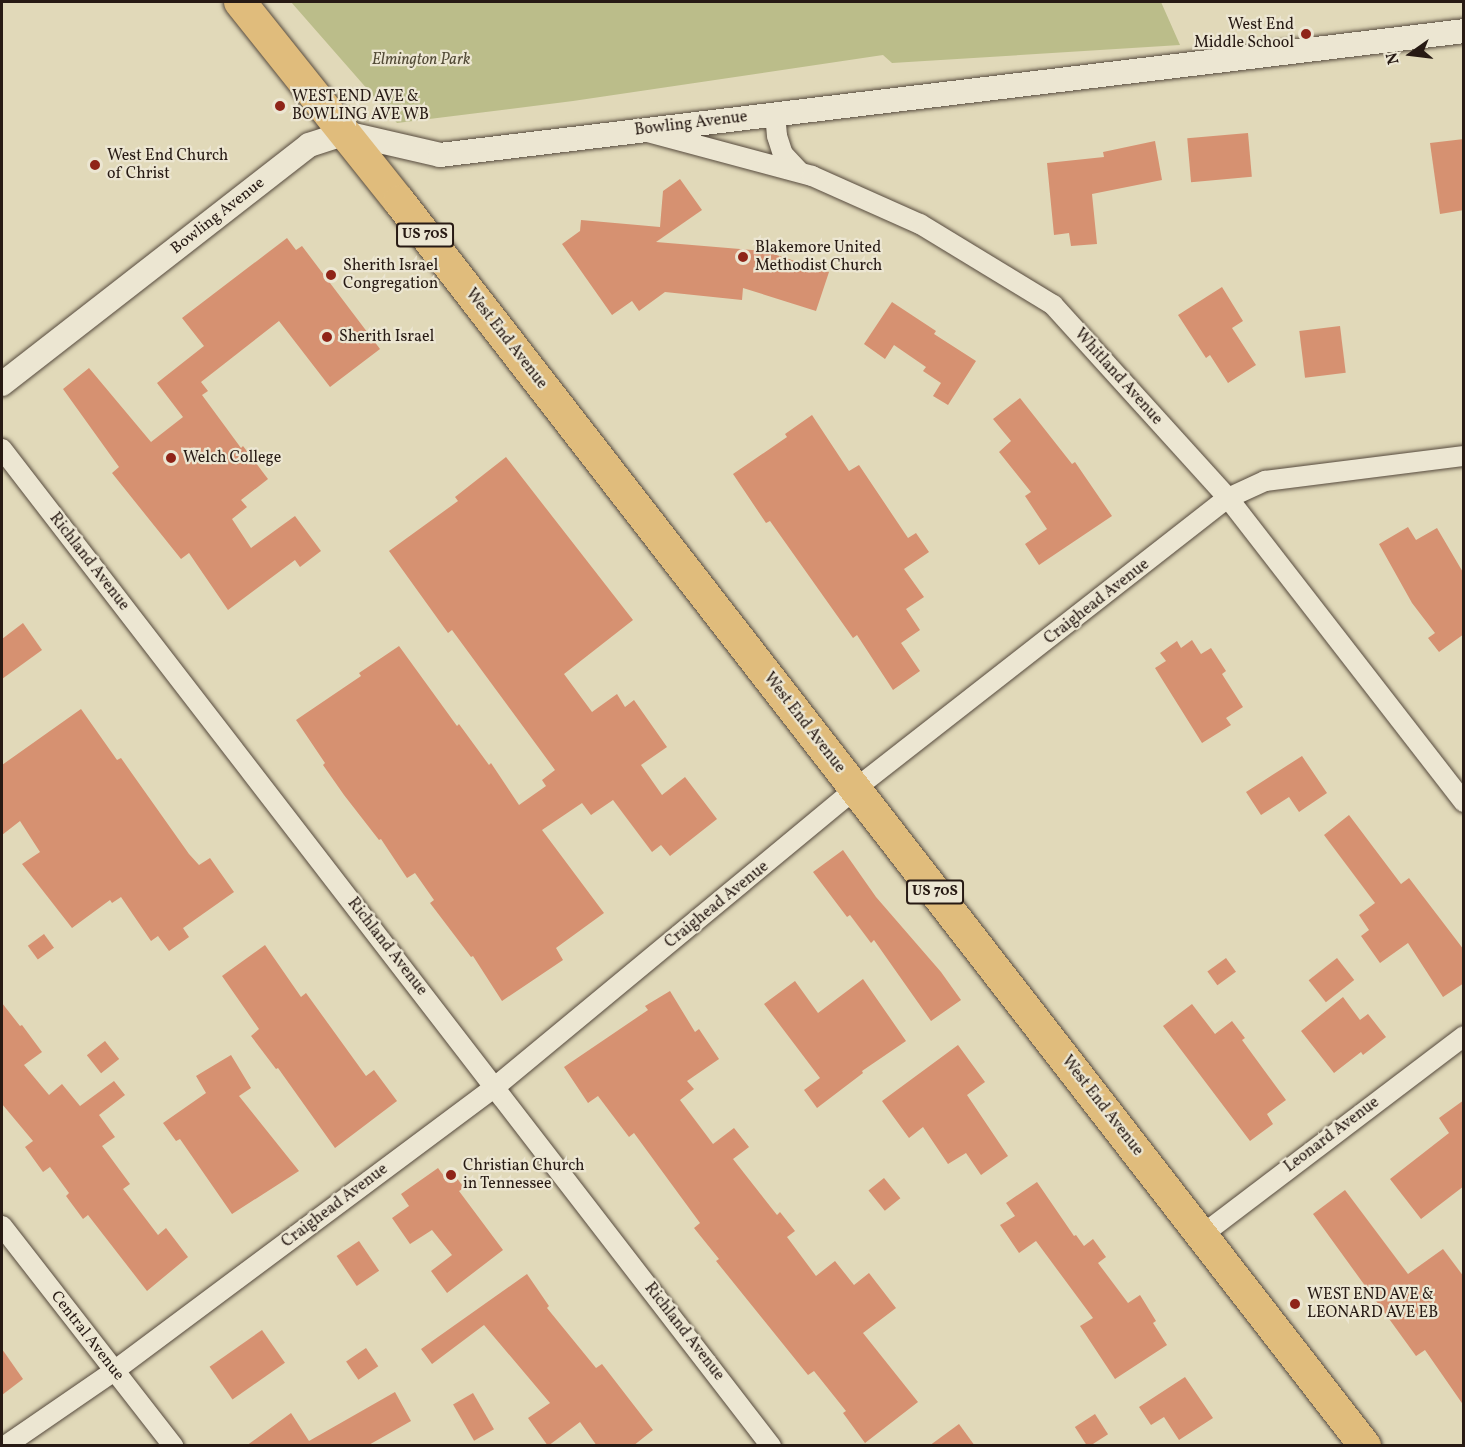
<!DOCTYPE html>
<html>
<head>
<meta charset="utf-8">
<style>
	body { margin:0 }
	#map { position:relative; width:1465px; height:1447px; overflow:hidden; background:#e1d9b9; font-family:Vollkorn,serif }
	div>[style] { position:absolute }
	.green>* { inset:0; background:#bbbd8a }
	.building>* { inset:0; background:#d69171; transform-origin:0 0 }
	.roads { filter:drop-shadow(0 0 2px #564a3d) drop-shadow(0 0 2px #564a3d) }
	.minor>* { height:20px; margin:-10px; padding:0 10px; transform-origin:10px; border-radius:10px; background:#ece6d2 }
	.tertiary>* { height:24px; margin:-12px; padding:0 12px; transform-origin:12px; border-radius:12px; background:#ece6d2 }
	.primary>* { height:32px; margin:-16px; padding:0 16px; transform-origin:16px; border-radius:16px; background:#e0bc7c }
	.dots>* { width:16px; height:16px; translate:-50% -50%; box-sizing:border-box; border:3px solid #ece6d2; border-radius:50% }
	span { translate:-50% -50%; white-space:nowrap; text-align:center; line-height:1.15; -webkit-text-stroke:4.5px #ece6d2; paint-order:stroke }
	.shield-label span { padding:2px 4px; background:#ece6d2; border:2px solid; border-radius:4px; -webkit-text-stroke-width:0 }
	.shield-label { font-size:15px; color:#271a14; font-weight:700 }
	.poi-label { font-size:16px; color:#271a14 }
	.right { translate:-100% -50%; text-align:right }
	.left { translate:0 -50%; text-align:left }
	.park-label { font-size:16px; color:#534b37; font-style:italic }
	.street-label { font-size:16px; color:#271a14 }
	.frame { position:absolute; inset:0; border:3px solid #271a14; pointer-events:none }
	.north { position:absolute; left:1381px; top:24px; width:60px; height:60px; -webkit-text-stroke:4px #ece6d2; paint-order:stroke; rotate:256deg; font-size:16px; font-weight:700; line-height:24px; text-align:center; color:#271a14 }
	.north::after { content:''; display:block; margin:auto; width:21px; height:27px; background:#271a14; clip-path:polygon(50% 0,100% 100%,50% 72%,0 100%) }
</style>
</head>
<body>
<div id="map">
	<div class="green">
		<div style="clip-path:polygon(291px 2px,1161px 2px,1180px 45px,892px 63px,883px 55px,573px 101px,397px 123px)"></div>
	</div>
	<div class="building">
		<div style="left:1248px;top:133px;width:44px;height:61px;rotate:85deg"></div>
		<div style="clip-path:polygon(1464px 139px,1464px 210px,1440px 214px,1430px 143px)"></div>
		<div style="clip-path:polygon(1155px 141px,1162px 180px,1092px 194px,1097px 244px,1071px 246px,1069px 233px,1054px 235px,1047px 163px,1104px 157px,1103px 152px)"></div>
		<div style="clip-path:polygon(680px 179px,702px 210px,656px 242px,764px 251px,829px 272px,816px 311px,743px 288px,742px 300px,665px 292px,639px 311px,632px 301px,612px 315px,562px 244px,580px 231px,581px 220px,660px 227px,663px 191px)"></div>
		<div style="clip-path:polygon(287px 238px,296px 250px,302px 246px,380px 349px,330px 387px,279px 321px,201px 382px,208px 391px,202px 395px,241px 448px,243px 446px,268px 479px,241px 500px,247px 507px,232px 519px,251px 548px,295px 516px,321px 551px,300px 567px,295px 560px,228px 610px,189px 553px,181px 559px,112px 473px,119px 467px,63px 389px,89px 368px,151px 442px,183px 417px,157px 383px,204px 346px,182px 318px)"></div>
		<div style="clip-path:polygon(1222px 287px,1243px 321px,1232px 328px,1256px 365px,1228px 383px,1210px 355px,1206px 358px,1178px 315px)"></div>
		<div style="clip-path:polygon(892px 302px,936px 331px,934px 334px,976px 361px,948px 405px,933px 396px,941px 383px,923px 371px,926px 367px,894px 345px,885px 359px,864px 344px)"></div>
		<div style="left:1340px;top:326px;width:47px;height:41px;rotate:83deg"></div>
		<div style="clip-path:polygon(1020px 398px,1072px 464px,1075px 462px,1112px 516px,1039px 565px,1025px 544px,1047px 529px,1025px 496px,1031px 492px,999px 452px,1011px 441px,993px 419px)"></div>
		<div style="clip-path:polygon(812px 415px,849px 471px,859px 465px,908px 538px,916px 533px,929px 552px,904px 569px,924px 597px,906px 609px,920px 630px,901px 643px,920px 671px,893px 690px,857px 635px,853px 638px,770px 521px,766px 523px,733px 474px,787px 437px,785px 434px)"></div>
		<div style="clip-path:polygon(506px 457px,633px 620px,564px 674px,592px 712px,617px 694px,625px 707px,634px 700px,667px 747px,641px 765px,662px 795px,685px 777px,717px 819px,670px 856px,661px 845px,652px 852px,613px 800px,591px 815px,582px 803px,542px 830px,604px 913px,556px 948px,563px 960px,502px 1001px,473px 956px,471px 957px,430px 903px,434px 900px,415px 873px,407px 878px,381px 839px,379px 840px,344px 795px,323px 765px,325px 763px,296px 720px,361px 676px,359px 673px,399px 646px,457px 726px,459px 724px,489px 765px,491px 763px,519px 805px,546px 786px,542px 780px,555px 770px,452px 630px,448px 633px,389px 551px,458px 501px,455px 497px)"></div>
		<div style="clip-path:polygon(1408px 527px,1416px 540px,1437px 528px,1464px 574px,1464px 634px,1439px 652px,1428px 638px,1435px 633px,1412px 603px,1379px 544px)"></div>
		<div style="clip-path:polygon(23px 623px,42px 650px,2px 679px,2px 639px)"></div>
		<div style="clip-path:polygon(1192px 640px,1201px 654px,1211px 648px,1226px 671px,1222px 674px,1243px 707px,1226px 718px,1231px 725px,1202px 743px,1155px 668px,1166px 661px,1160px 653px,1177px 641px,1181px 648px)"></div>
		<div style="clip-path:polygon(81px 709px,117px 760px,121px 758px,189px 854px,199px 865px,210px 858px,234px 892px,183px 928px,189px 937px,169px 951px,158px 936px,151px 941px,121px 897px,112px 903px,110px 900px,72px 928px,22px 864px,40px 852px,20px 821px,2px 835px,2px 765px)"></div>
		<div style="clip-path:polygon(1302px 756px,1327px 793px,1299px 812px,1289px 797px,1261px 815px,1246px 792px)"></div>
		<div style="clip-path:polygon(1349px 815px,1401px 884px,1409px 878px,1464px 950px,1464px 983px,1443px 997px,1408px 943px,1380px 963px,1361px 936px,1369px 930px,1359px 915px,1375px 903px,1324px 835px)"></div>
		<div style="clip-path:polygon(843px 850px,876px 897px,941px 972px,961px 1000px,931px 1021px,874px 940px,871px 943px,850px 915px,847px 917px,813px 872px)"></div>
		<div style="left:44px;top:934px;width:17px;height:20px;rotate:54deg"></div>
		<div style="clip-path:polygon(265px 945px,301px 997px,306px 993px,366px 1076px,374px 1070px,397px 1101px,335px 1148px,278px 1068px,276px 1069px,251px 1036px,259px 1029px,222px 976px)"></div>
		<div style="left:1226px;top:958px;width:17px;height:23px;rotate:54deg"></div>
		<div style="left:1337px;top:958px;width:28px;height:36px;rotate:52deg"></div>
		<div style="clip-path:polygon(863px 979px,906px 1041px,862px 1071px,863px 1073px,817px 1108px,804px 1090px,820px 1078px,764px 1004px,795px 981px,818px 1013px)"></div>
		<div style="clip-path:polygon(670px 991px,695px 1032px,699px 1029px,719px 1059px,687px 1081px,694px 1089px,680px 1100px,713px 1144px,734px 1128px,749px 1147px,733px 1159px,777px 1215px,780px 1212px,795px 1231px,787px 1237px,816px 1276px,835px 1261px,854px 1285px,869px 1273px,896px 1308px,863px 1333px,918px 1402px,865px 1443px,843px 1413px,846px 1411px,814px 1371px,808px 1375px,716px 1261px,719px 1259px,694px 1228px,700px 1223px,634px 1133px,629px 1137px,598px 1096px,588px 1103px,564px 1067px,648px 1010px,645px 1006px)"></div>
		<div style="clip-path:polygon(1343px 997px,1360px 1020px,1368px 1014px,1386px 1037px,1363px 1055px,1361px 1052px,1334px 1073px,1301px 1031px)"></div>
		<div style="clip-path:polygon(2px 1003px,20px 1026px,22px 1025px,42px 1052px,24px 1065px,49px 1095px,62px 1084px,80px 1106px,114px 1081px,125px 1095px,99px 1115px,115px 1137px,102px 1146px,130px 1184px,123px 1189px,158px 1235px,166px 1228px,188px 1257px,147px 1291px,88px 1215px,83px 1219px,66px 1196px,69px 1193px,50px 1167px,43px 1172px,25px 1147px,33px 1141px,2px 1104px)"></div>
		<div style="clip-path:polygon(1192px 1004px,1215px 1034px,1232px 1021px,1245px 1038px,1242px 1040px,1286px 1100px,1267px 1114px,1273px 1124px,1250px 1141px,1163px 1026px)"></div>
		<div style="left:105px;top:1041px;width:23px;height:23px;rotate:52deg"></div>
		<div style="clip-path:polygon(958px 1045px,985px 1082px,967px 1095px,1008px 1156px,981px 1175px,966px 1153px,948px 1164px,923px 1127px,909px 1138px,882px 1101px)"></div>
		<div style="clip-path:polygon(231px 1055px,251px 1088px,239px 1096px,299px 1171px,232px 1214px,180px 1139px,176px 1141px,163px 1123px,206px 1093px,196px 1076px)"></div>
		<div style="clip-path:polygon(1464px 1100px,1464px 1186px,1421px 1219px,1390px 1179px,1449px 1133px,1439px 1118px)"></div>
		<div style="clip-path:polygon(438px 1168px,446px 1179px,454px 1174px,464px 1188px,459px 1191px,503px 1250px,447px 1293px,431px 1271px,452px 1255px,432px 1230px,410px 1244px,392px 1218px,409px 1206px,401px 1194px)"></div>
		<div style="left:884px;top:1178px;width:26px;height:20px;rotate:51deg"></div>
		<div style="clip-path:polygon(1037px 1182px,1074px 1236px,1076px 1235px,1084px 1246px,1093px 1239px,1106px 1257px,1098px 1263px,1128px 1303px,1140px 1295px,1156px 1321px,1153px 1323px,1167px 1345px,1115px 1379px,1080px 1326px,1093px 1318px,1036px 1241px,1019px 1253px,1000px 1225px,1015px 1216px,1006px 1203px)"></div>
		<div style="clip-path:polygon(1345px 1190px,1408px 1274px,1443px 1249px,1464px 1277px,1464px 1406px,1425px 1350px,1416px 1356px,1313px 1214px)"></div>
		<div style="left:359px;top:1241px;width:36px;height:27px;rotate:56deg"></div>
		<div style="clip-path:polygon(527px 1274px,549px 1306px,547px 1308px,596px 1368px,602px 1364px,653px 1430px,633px 1446px,597px 1446px,580px 1422px,548px 1446px,528px 1418px,550px 1403px,484px 1325px,432px 1364px,421px 1349px)"></div>
		<div style="left:262px;top:1330px;width:40px;height:64px;rotate:55deg"></div>
		<div style="left:366px;top:1348px;width:22px;height:24px;rotate:56deg"></div>
		<div style="clip-path:polygon(2px 1349px,23px 1379px,2px 1395px)"></div>
		<div style="clip-path:polygon(1185px 1377px,1213px 1418px,1179px 1440px,1164px 1417px,1151px 1425px,1139px 1407px)"></div>
		<div style="clip-path:polygon(395px 1392px,411px 1421px,367px 1446px,246px 1446px,291px 1413px,309px 1441px)"></div>
		<div style="left:473px;top:1393px;width:42px;height:23px;rotate:60deg"></div>
		<div style="left:1095px;top:1414px;width:24px;height:24px;rotate:57deg"></div>
		<div style="clip-path:polygon(959px 1424px,975px 1446px,929px 1446px)"></div>
	</div>
	<div class="roads">
		<div class="minor">
			<div style="left:775px;top:113px;width:23px;rotate:85deg"></div>
			<div style="left:777px;top:136px;width:19px;rotate:72deg"></div>
			<div style="left:783px;top:154px;width:25px;rotate:47deg"></div>
			<div style="left:648px;top:132px;width:170px;rotate:15deg"></div>
			<div style="left:812px;top:176px;width:118px;rotate:24deg"></div>
			<div style="left:920px;top:224px;width:156px;rotate:31.3deg"></div>
			<div style="left:1053px;top:305px;width:261px;rotate:47.8deg"></div>
			<div style="left:1228px;top:498px;width:385px;rotate:52.2deg"></div>
			<div style="left:2px;top:449px;width:1259px;rotate:52.36deg"></div>
			<div style="left:2px;top:1226px;width:279px;rotate:52.1deg"></div>
			<div style="left:1202px;top:1235px;width:329px;rotate:-37.2deg"></div>
			<div style="left:5px;top:1446px;width:132px;rotate:-34.5deg"></div>
			<div style="left:114px;top:1371px;width:475px;rotate:-36.7deg"></div>
			<div style="left:495px;top:1087px;width:467px;rotate:-39.6deg"></div>
			<div style="left:855px;top:789px;width:473px;rotate:-38deg"></div>
			<div style="left:1228px;top:498px;width:41px;rotate:-24.7deg"></div>
			<div style="left:1265px;top:481px;width:201px;rotate:-7.2deg"></div>
		</div>
		<div class="tertiary">
			<div style="left:2px;top:384px;width:389px;rotate:-37.9deg"></div>
			<div style="left:309px;top:145px;width:38px;rotate:-18deg"></div>
			<div style="left:345px;top:133px;width:98px;rotate:13deg"></div>
			<div style="left:440px;top:155px;width:1031px;rotate:-6.9deg"></div>
		</div>
		<div class="primary">
			<div style="left:240px;top:2px;width:255px;rotate:51.4deg"></div>
			<div style="left:399px;top:201px;width:1576px;rotate:52.19deg"></div>
		</div>
	</div>
	<div class="dots">
		<div style="left:1306px;top:34px;background:#8f2418"></div>
		<div style="left:280px;top:106px;background:#8f2418"></div>
		<div style="left:95px;top:165px;background:#8f2418"></div>
		<div style="left:743px;top:257px;background:#8f2418"></div>
		<div style="left:331px;top:275px;background:#8f2418"></div>
		<div style="left:327px;top:337px;background:#8f2418"></div>
		<div style="left:171px;top:458px;background:#8f2418"></div>
		<div style="left:451px;top:1175px;background:#8f2418"></div>
		<div style="left:1295px;top:1304px;background:#8f2418"></div>
	</div>
	<div class="shield-label">
		<span style="left:425px;top:235px">US 70S</span>
		<span style="left:935px;top:892px">US 70S</span>
	</div>
	<div class="poi-label">
		<span class="right" style="left:1294px;top:34px">West End<br>Middle School</span>
		<span class="left" style="left:292px;top:106px">WEST END AVE &amp;<br>BOWLING AVE WB</span>
		<span class="left" style="left:107px;top:165px">West End Church<br>of Christ</span>
		<span class="left" style="left:755px;top:257px">Blakemore United<br>Methodist Church</span>
		<span class="left" style="left:343px;top:275px">Sherith Israel<br>Congregation</span>
		<span class="left" style="left:339px;top:337px">Sherith Israel</span>
		<span class="left" style="left:183px;top:458px">Welch College</span>
		<span class="left" style="left:463px;top:1175px">Christian Church<br>in Tennessee</span>
		<span class="left" style="left:1307px;top:1304px">WEST END AVE &amp;<br>LEONARD AVE EB</span>
	</div>
	<div class="park-label">
		<span style="left:421px;top:60px">Elmington Park</span>
	</div>
	<div class="street-label">
		<span style="left:691px;top:124px;rotate:-7deg">Bowling Avenue</span>
		<span style="left:218px;top:216px;rotate:-38deg">Bowling Avenue</span>
		<span style="left:506px;top:339px;rotate:52deg">West End Avenue</span>
		<span style="left:1118px;top:377px;rotate:48deg">Whitland Avenue</span>
		<span style="left:89px;top:562px;rotate:52deg">Richland Avenue</span>
		<span style="left:1097px;top:602px;rotate:-38deg">Craighead Avenue</span>
		<span style="left:804px;top:723px;rotate:52deg">West End Avenue</span>
		<span style="left:717px;top:905px;rotate:-39deg">Craighead Avenue</span>
		<span style="left:387px;top:947px;rotate:52deg">Richland Avenue</span>
		<span style="left:1102px;top:1106px;rotate:52deg">West End Avenue</span>
		<span style="left:1332px;top:1135px;rotate:-37deg">Leonard Avenue</span>
		<span style="left:335px;top:1206px;rotate:-37deg">Craighead Avenue</span>
		<span style="left:684px;top:1332px;rotate:52deg">Richland Avenue</span>
		<span style="left:87px;top:1336px;rotate:52deg">Central Avenue</span>
	</div>
	<div class="frame"></div>
	<div class="north">N</div>
</div>
</body>
</html>
